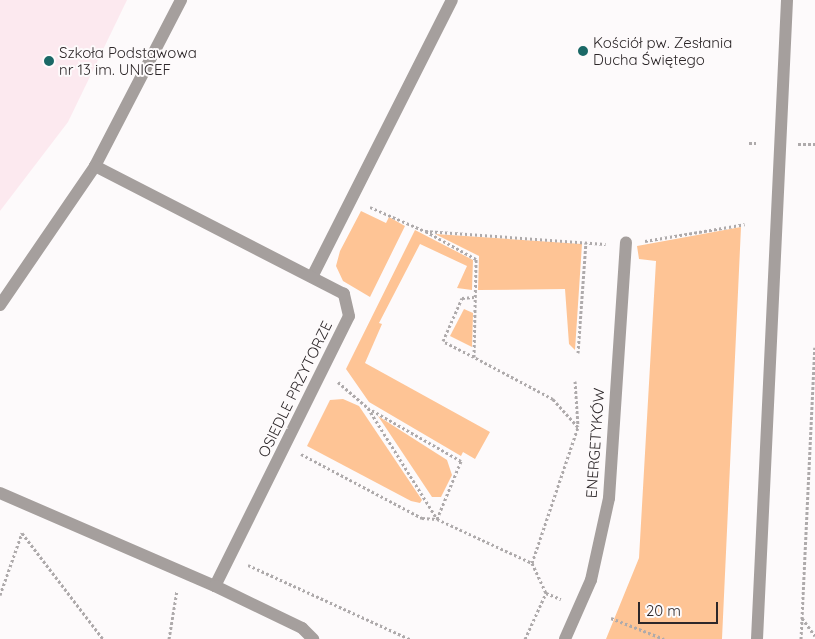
<!DOCTYPE html>
<html>
<head>
<meta charset="utf-8">
<style>
	body { margin:0 }
	#map { position:relative; width:815px; height:639px; overflow:hidden; background:#fdfafb; font-family:Quicksand,sans-serif }
	div>[style] { position:absolute }
	.built>* { inset:0; background:#fce9ef }
	.green>* { inset:0; background:#fec495 }
	.path>* { height:3px; margin-top:-1.5px; transform-origin:0; background:repeating-linear-gradient(90deg,#aeaaab 0 2.5px,transparent 0 5px) }
	.service>* { height:12px; margin:-6px; padding:0 6px; transform-origin:6px; border-radius:6px; background:#a59f9d }
	.minor>* { height:12px; margin:-6px; padding:0 6px; transform-origin:6px; border-radius:6px; background:#a59f9d }
	.tertiary>* { height:12px; margin:-6px; padding:0 6px; transform-origin:6px; border-radius:6px; background:#a59f9d }
	.dots>* { width:14px; height:14px; translate:-50% -50%; box-sizing:border-box; border:2px solid #fdfafb; border-radius:50% }
	span { translate:-50% -50%; white-space:nowrap; text-align:center; line-height:1.15; -webkit-text-stroke:4px #fdfafb; paint-order:stroke }
	.poi-label { font-size:15px; color:#2d2729 }
	.left { translate:0 -50%; text-align:left }
	.street-label { font-size:15px; color:#2d2729 }
	.scale { position:absolute; left:638px; top:602px; width:80px; height:22px; box-sizing:border-box; border:2px solid #2d2729; border-top:0; padding-left:6px; font-size:15px; line-height:18px; white-space:nowrap; color:#2d2729; -webkit-text-stroke:4px #fdfafb; paint-order:stroke }
</style>
</head>
<body>
<div id="map">
	<div class="built">
		<div style="clip-path:polygon(0 0,127px 0,68px 122px,0 211px)"></div>
	</div>
	<div class="green">
		<div style="clip-path:polygon(361px 211px,386px 223px,389px 217px,405px 226px,370px 297px,343px 281px,336px 266px,340px 251px)"></div>
		<div style="clip-path:polygon(741px 227px,722px 639px,606px 639px,639px 558px,656px 261px,639px 259px,637px 246px)"></div>
		<div style="clip-path:polygon(415px 230px,473px 260px,472px 290px,457px 288px,467px 266px,420px 244px,379px 323px,382px 324px,365px 363px,490px 432px,475px 459px,463px 452px,461px 456px,369px 402px,346px 369px)"></div>
		<div style="clip-path:polygon(435px 234px,582px 244px,575px 350px,569px 344px,565px 289px,478px 290px,479px 256px)"></div>
		<div style="clip-path:polygon(464px 309px,473px 313px,472px 347px,450px 336px)"></div>
		<div style="clip-path:polygon(343px 399px,359px 406px,422px 500px,420px 503px,411px 501px,307px 446px,330px 400px)"></div>
		<div style="clip-path:polygon(378px 416px,447px 460px,452px 475px,441px 497px,432px 497px)"></div>
	</div>
	<div class="path">
		<div style="left:749px;top:143px;width:7px"></div>
		<div style="left:798px;top:144px;width:17px"></div>
		<div style="left:370px;top:207px;width:60px;rotate:23.6deg"></div>
		<div style="left:425px;top:231px;width:181px;rotate:4.1deg"></div>
		<div style="left:645px;top:241px;width:101px;rotate:-9.6deg"></div>
		<div style="left:578px;top:353px;width:111px;rotate:-85.9deg"></div>
		<div style="left:474px;top:357px;width:35px;rotate:-153deg"></div>
		<div style="left:443px;top:341px;width:47px;rotate:-66.2deg"></div>
		<div style="left:462px;top:298px;width:12px;rotate:-5deg"></div>
		<div style="left:575px;top:381px;width:45px;rotate:86.2deg"></div>
		<div style="left:338px;top:382px;width:40px;rotate:41deg"></div>
		<div style="left:368px;top:408px;width:131px;rotate:58.1deg"></div>
		<div style="left:437px;top:519px;width:63px;rotate:-67.5deg"></div>
		<div style="left:461px;top:461px;width:107px;rotate:-150.3deg"></div>
		<div style="left:301px;top:454px;width:137px;rotate:27.9deg"></div>
		<div style="left:422px;top:518px;width:15px;rotate:4deg"></div>
		<div style="left:437px;top:519px;width:105px;rotate:24.9deg"></div>
		<div style="left:532px;top:563px;width:144px;rotate:-71.3deg"></div>
		<div style="left:578px;top:427px;width:38px;rotate:-132deg"></div>
		<div style="left:553px;top:399px;width:89px;rotate:-152deg"></div>
		<div style="left:474px;top:357px;width:98px;rotate:-88.8deg"></div>
		<div style="left:476px;top:259px;width:58px;rotate:-151.2deg"></div>
		<div style="left:532px;top:563px;width:33px;rotate:65deg"></div>
		<div style="left:546px;top:593px;width:16px;rotate:22deg"></div>
		<div style="left:248px;top:565px;width:178px;rotate:24.6deg"></div>
		<div style="left:0;top:595px;width:66px;rotate:-70.5deg"></div>
		<div style="left:22px;top:533px;width:133px;rotate:52.6deg"></div>
		<div style="left:611px;top:618px;width:57px;rotate:21.6deg"></div>
		<div style="left:802px;top:618px;width:22px;rotate:54deg"></div>
		<div style="left:169px;top:639px;width:50px;rotate:-80.7deg"></div>
		<div style="left:525px;top:639px;width:51px;rotate:-65.5deg"></div>
		<div style="left:801px;top:639px;width:292px;rotate:-87.3deg"></div>
	</div>
	<div class="service">
		<div style="left:312px;top:277px;width:310px;rotate:-63.2deg"></div>
	</div>
	<div class="minor">
		<div style="left:0;top:305px;width:168px;rotate:-55.6deg"></div>
		<div style="left:95px;top:166px;width:187px;rotate:-62.6deg"></div>
		<div style="left:0;top:493px;width:234px;rotate:23.4deg"></div>
		<div style="left:215px;top:586px;width:301px;rotate:-63.6deg"></div>
		<div style="left:349px;top:316px;width:23px;rotate:-103deg"></div>
		<div style="left:344px;top:294px;width:280px;rotate:-152.8deg"></div>
		<div style="left:215px;top:586px;width:97px;rotate:25.8deg"></div>
		<div style="left:302px;top:628px;width:16px;rotate:45deg"></div>
		<div style="left:565px;top:639px;width:64px;rotate:-66.2deg"></div>
		<div style="left:591px;top:580px;width:84px;rotate:-77.6deg"></div>
		<div style="left:609px;top:498px;width:256px;rotate:-86.2deg"></div>
	</div>
	<div class="tertiary">
		<div style="left:757px;top:639px;width:640px;rotate:-87.31deg"></div>
	</div>
	<div class="dots">
		<div style="left:583px;top:51px;background:#1a6866"></div>
		<div style="left:49px;top:61px;background:#1a6866"></div>
	</div>
	<div class="poi-label">
		<span class="left" style="left:593px;top:51px">Kościół pw. Zesłania<br>Ducha Świętego</span>
		<span class="left" style="left:59px;top:61px">Szkoła Podstawowa<br>nr 13 im. UNICEF</span>
	</div>
	<div class="street-label">
		<span style="left:295px;top:389px;rotate:-64deg">OSIEDLE PRZYTORZE</span>
		<span style="left:595px;top:443px;rotate:-86deg">ENERGETYKÓW</span>
	</div>
	<div class="scale">20 m</div>
</div>
</body>
</html>
